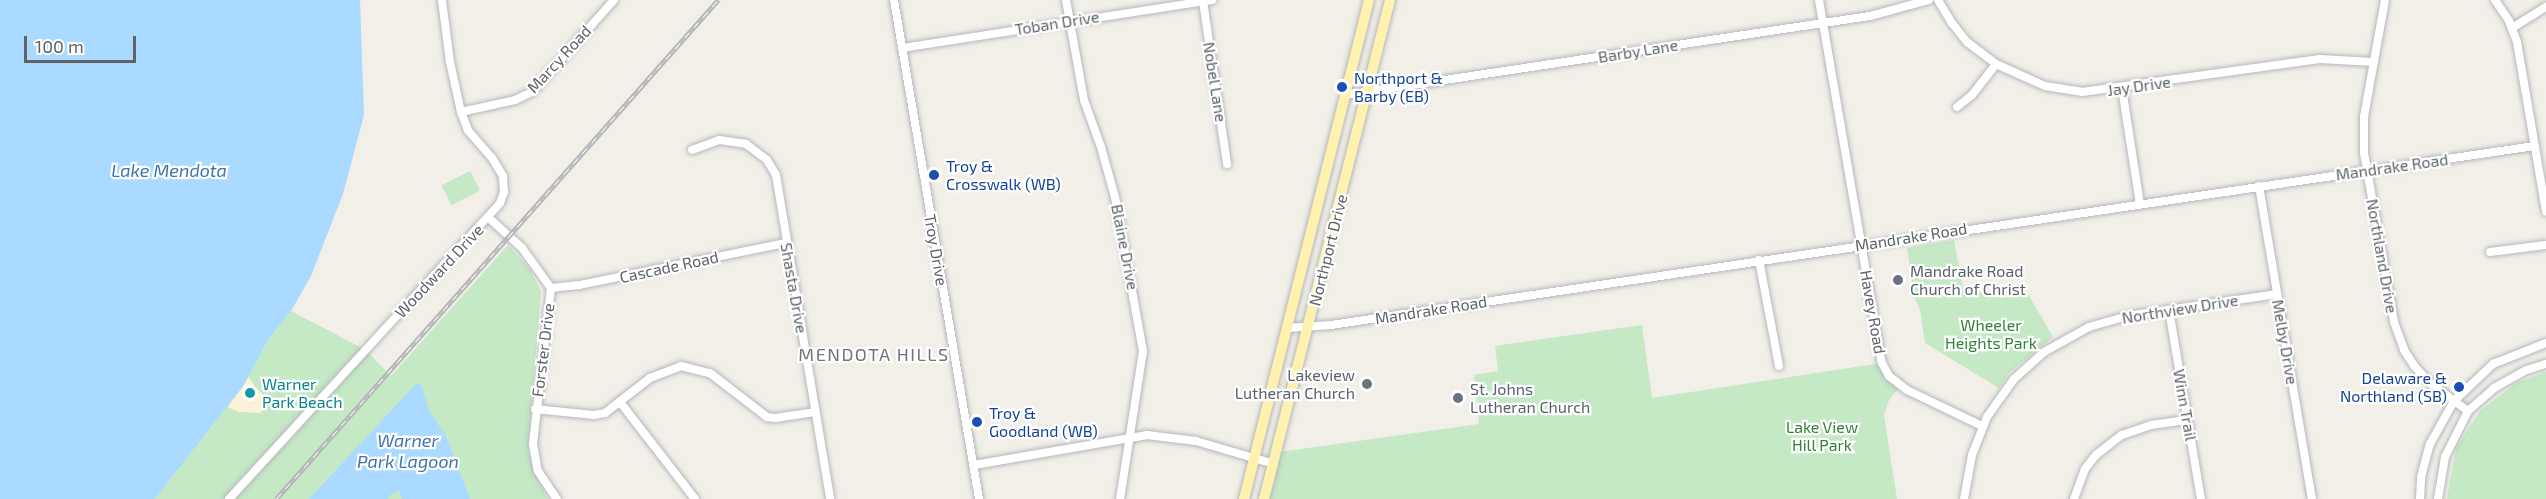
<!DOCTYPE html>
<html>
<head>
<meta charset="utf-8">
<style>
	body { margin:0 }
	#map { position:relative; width:2546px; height:499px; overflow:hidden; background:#f1efe8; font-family:"Exo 2",sans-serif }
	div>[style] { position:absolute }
	.green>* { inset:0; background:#c5e8c5; transform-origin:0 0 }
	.sand>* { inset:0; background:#fbf3d9 }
	.water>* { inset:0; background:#aadaff }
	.roads { filter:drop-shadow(0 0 2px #b5b8bc) drop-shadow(0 0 2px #b5b8bc) }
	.minor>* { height:8px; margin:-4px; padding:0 4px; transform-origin:4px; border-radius:4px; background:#fff }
	.major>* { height:10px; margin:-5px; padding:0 5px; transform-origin:5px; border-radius:5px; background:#fff2af }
	.rail>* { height:4.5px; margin-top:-2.25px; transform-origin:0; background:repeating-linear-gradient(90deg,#fff 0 7px,#b6b7b8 0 14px); box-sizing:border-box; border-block:2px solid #b6b7b8 }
	.dots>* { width:16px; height:16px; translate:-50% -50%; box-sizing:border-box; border:3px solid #fff; border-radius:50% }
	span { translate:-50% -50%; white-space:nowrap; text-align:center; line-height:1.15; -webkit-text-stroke:4.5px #fff; paint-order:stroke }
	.street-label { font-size:16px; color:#5f6368 }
	.transit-label { font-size:16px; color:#164399 }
	.left { translate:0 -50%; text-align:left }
	.right { translate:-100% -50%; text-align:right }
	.worship-label { font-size:16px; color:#5b616d }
	.park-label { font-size:16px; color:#348238 }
	.culture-label { font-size:16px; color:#0d838f }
	.water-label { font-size:18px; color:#4174aa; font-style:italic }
	.neighbourhood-label { font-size:18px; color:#70757a; letter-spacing:1.5px }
	.scale { position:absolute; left:24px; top:36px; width:112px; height:27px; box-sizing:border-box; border:3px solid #5f6368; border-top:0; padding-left:8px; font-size:18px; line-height:21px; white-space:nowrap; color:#5f6368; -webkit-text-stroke:4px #fff; paint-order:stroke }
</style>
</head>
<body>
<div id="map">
	<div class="green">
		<div style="left:470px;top:171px;width:22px;height:32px;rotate:63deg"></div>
		<div style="clip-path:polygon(1954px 240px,1964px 295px,2024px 287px,2053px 337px,2009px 373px,1999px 388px,1925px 343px,1920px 309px,1914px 297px,1907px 248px)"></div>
		<div style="clip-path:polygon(508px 245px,530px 269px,541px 292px,528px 448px,533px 470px,548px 499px,155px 499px,244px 385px,268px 340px,291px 311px,366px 350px,391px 376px)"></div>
		<div style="clip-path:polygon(1642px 325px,1652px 398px,1882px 363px,1901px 385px,1889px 400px,1884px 415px,1897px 499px,1268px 499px,1280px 452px,1479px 424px,1474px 375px,1498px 371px,1495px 346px)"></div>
		<div style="clip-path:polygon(2546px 372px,2546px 499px,2447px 499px,2456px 448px,2480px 411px,2516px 383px)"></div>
	</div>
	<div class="sand">
		<div style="clip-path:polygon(249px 377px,255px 387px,269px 400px,260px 413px,239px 412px,228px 407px)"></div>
	</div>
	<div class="water">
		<div style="clip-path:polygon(0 0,360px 0,364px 115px,343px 194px,311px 276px,291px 311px,268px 340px,244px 385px,155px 499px,0 499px)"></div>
		<div style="clip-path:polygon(417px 383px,422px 387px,429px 411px,446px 436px,470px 499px,402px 499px,399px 491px,391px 494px,388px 499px,309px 499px)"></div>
	</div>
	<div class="roads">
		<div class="minor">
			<div style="left:894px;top:0;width:506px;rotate:80.33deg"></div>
			<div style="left:1066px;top:0;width:102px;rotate:79.8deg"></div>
			<div style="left:1084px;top:100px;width:50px;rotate:70.1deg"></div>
			<div style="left:1101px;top:147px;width:52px;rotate:74.4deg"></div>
			<div style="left:1115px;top:197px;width:157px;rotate:79.7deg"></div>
			<div style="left:1143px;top:351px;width:150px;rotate:98.8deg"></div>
			<div style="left:1819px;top:0;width:368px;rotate:80.2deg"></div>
			<div style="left:1882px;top:363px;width:15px;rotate:62deg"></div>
			<div style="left:1889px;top:376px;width:23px;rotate:38deg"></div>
			<div style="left:1907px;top:390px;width:83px;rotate:25.6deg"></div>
			<div style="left:1938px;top:0;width:27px;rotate:59deg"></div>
			<div style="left:1952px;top:23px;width:24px;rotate:52deg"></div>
			<div style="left:1967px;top:42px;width:36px;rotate:37deg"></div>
			<div style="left:1996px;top:64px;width:54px;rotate:24.2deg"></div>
			<div style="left:2045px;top:86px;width:37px;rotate:9deg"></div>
			<div style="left:2082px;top:92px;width:240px;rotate:-7.9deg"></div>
			<div style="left:2320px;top:59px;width:54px;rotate:3.2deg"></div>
			<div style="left:2385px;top:0;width:119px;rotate:100.2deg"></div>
			<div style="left:2364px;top:117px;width:36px;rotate:90deg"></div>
			<div style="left:2364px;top:153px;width:172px;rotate:79.9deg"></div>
			<div style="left:2394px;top:322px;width:30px;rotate:70deg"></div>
			<div style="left:2404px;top:350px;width:20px;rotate:57deg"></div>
			<div style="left:2415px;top:367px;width:22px;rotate:47deg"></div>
			<div style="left:2430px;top:383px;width:47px;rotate:36.4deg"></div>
			<div style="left:2495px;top:0;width:25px;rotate:56deg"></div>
			<div style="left:2509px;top:21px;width:22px;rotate:69deg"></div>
			<div style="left:2517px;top:42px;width:172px;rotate:80.3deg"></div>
			<div style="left:1203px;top:1px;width:165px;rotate:81.6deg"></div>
			<div style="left:2512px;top:28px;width:40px;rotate:-32deg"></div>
			<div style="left:902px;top:48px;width:314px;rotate:-8.8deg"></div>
			<div style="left:2122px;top:88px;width:117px;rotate:81.2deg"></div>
			<div style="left:1345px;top:95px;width:531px;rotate:-8.56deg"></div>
			<div style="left:1870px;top:16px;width:61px;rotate:-15.2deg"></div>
			<div style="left:1957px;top:107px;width:19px;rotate:-39deg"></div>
			<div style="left:1972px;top:95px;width:39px;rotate:-52deg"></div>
			<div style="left:461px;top:112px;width:55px;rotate:-12.5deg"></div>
			<div style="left:515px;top:100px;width:19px;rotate:-25deg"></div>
			<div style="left:532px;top:92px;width:123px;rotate:-48.3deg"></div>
			<div style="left:692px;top:150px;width:29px;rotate:-20deg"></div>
			<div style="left:719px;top:140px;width:27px;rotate:8deg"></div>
			<div style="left:746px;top:144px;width:26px;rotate:37deg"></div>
			<div style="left:767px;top:160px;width:17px;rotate:59deg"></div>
			<div style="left:776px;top:175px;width:328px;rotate:80.5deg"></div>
			<div style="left:2259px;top:186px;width:317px;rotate:80.4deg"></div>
			<div style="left:489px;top:218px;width:45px;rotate:42.3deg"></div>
			<div style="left:522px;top:248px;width:49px;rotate:54.1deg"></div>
			<div style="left:551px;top:288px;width:157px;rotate:96.6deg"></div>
			<div style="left:533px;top:444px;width:27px;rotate:80deg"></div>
			<div style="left:538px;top:471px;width:34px;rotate:56deg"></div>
			<div style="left:2490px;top:252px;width:56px;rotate:-7.1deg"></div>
			<div style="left:1759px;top:260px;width:108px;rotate:79.3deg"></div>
			<div style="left:551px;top:288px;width:28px;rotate:-6deg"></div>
			<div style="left:579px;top:285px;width:211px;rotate:-11.5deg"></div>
			<div style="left:2169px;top:310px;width:192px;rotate:80.4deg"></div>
			<div style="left:1288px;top:328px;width:43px;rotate:-4deg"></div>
			<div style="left:1331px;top:325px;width:1217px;rotate:-8.46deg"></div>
			<div style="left:620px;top:402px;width:123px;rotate:52.3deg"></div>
			<div style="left:535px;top:409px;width:59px;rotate:5.8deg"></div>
			<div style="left:594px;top:415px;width:11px;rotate:-10deg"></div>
			<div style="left:605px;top:413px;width:57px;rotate:-37.9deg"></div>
			<div style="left:650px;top:378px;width:33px;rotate:-21deg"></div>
			<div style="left:681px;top:366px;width:30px;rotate:14deg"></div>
			<div style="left:710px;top:373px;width:72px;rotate:37.7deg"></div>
			<div style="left:767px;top:417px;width:8px;rotate:7deg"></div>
			<div style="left:775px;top:418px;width:40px;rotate:-8.5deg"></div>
			<div style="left:974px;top:465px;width:176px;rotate:-9.8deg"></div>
			<div style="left:1147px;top:435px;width:49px;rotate:7deg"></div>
			<div style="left:1196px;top:441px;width:81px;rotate:16.4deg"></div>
			<div style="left:229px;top:499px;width:401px;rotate:-47.5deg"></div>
			<div style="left:500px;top:203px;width:12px;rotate:-70deg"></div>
			<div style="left:504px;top:192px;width:16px;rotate:-94deg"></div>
			<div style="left:503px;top:176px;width:21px;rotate:-121deg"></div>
			<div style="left:492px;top:158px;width:37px;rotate:-131deg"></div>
			<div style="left:468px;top:130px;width:19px;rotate:-111deg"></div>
			<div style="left:461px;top:112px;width:51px;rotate:-102.4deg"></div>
			<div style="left:450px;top:62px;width:63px;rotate:-97.4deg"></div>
			<div style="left:1964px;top:499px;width:45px;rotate:-79.7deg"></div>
			<div style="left:1972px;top:455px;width:41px;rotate:-68.5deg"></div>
			<div style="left:1987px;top:417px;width:47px;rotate:-54.6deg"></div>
			<div style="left:2014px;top:379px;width:40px;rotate:-42deg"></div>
			<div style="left:2044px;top:352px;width:51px;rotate:-29.1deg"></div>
			<div style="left:2089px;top:327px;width:40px;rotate:-16deg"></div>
			<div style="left:2127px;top:316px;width:152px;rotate:-8.3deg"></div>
			<div style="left:2074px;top:499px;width:32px;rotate:-70deg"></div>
			<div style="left:2085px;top:469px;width:18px;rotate:-52deg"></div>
			<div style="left:2096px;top:455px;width:33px;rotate:-38deg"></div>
			<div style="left:2122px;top:435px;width:31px;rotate:-19deg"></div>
			<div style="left:2151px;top:425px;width:36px;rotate:-8deg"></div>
			<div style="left:2420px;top:499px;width:22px;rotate:-87deg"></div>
			<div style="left:2421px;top:477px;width:34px;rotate:-75deg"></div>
			<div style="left:2430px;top:444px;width:49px;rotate:-60.8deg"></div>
			<div style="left:2454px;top:401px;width:54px;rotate:-43.5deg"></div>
			<div style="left:2493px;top:364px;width:57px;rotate:-21.6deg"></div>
			<div style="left:2438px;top:499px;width:43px;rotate:-80.5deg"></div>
			<div style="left:2445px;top:457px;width:51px;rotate:-63.4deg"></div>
			<div style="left:2468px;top:411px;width:35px;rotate:-41deg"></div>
			<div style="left:2494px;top:388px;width:38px;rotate:-29deg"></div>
			<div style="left:2527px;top:370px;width:20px;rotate:-18deg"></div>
		</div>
		<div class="major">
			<div style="left:1244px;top:499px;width:514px;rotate:-75.94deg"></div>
			<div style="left:1264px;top:499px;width:515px;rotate:-75.83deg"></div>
		</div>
	</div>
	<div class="rail">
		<div style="left:276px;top:499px;width:667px;rotate:-48.47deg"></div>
	</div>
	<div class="dots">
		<div style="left:1342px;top:87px;background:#1a4fb4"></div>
		<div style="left:934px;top:175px;background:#1a4fb4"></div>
		<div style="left:1898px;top:280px;background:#6b7280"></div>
		<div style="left:1367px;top:384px;background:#6b7280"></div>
		<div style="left:2459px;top:387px;background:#1a4fb4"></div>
		<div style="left:250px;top:393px;background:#0f9aa8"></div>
		<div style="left:1458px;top:398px;background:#6b7280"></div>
		<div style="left:977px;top:422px;background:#1a4fb4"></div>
	</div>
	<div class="street-label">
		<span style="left:1057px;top:23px;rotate:-9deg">Toban Drive</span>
		<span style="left:1638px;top:51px;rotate:-9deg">Barby Lane</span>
		<span style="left:559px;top:59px;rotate:-47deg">Marcy Road</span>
		<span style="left:1215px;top:82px;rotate:81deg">Nobel Lane</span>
		<span style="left:2139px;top:86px;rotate:-8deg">Jay Drive</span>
		<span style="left:2392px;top:167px;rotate:-8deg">Mandrake Road</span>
		<span style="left:1911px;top:237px;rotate:-9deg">Mandrake Road</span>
		<span style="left:1125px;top:247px;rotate:79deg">Blaine Drive</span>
		<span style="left:936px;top:250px;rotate:80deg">Troy Drive</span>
		<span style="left:1328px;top:250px;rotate:-76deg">Northport Drive</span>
		<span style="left:2382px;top:256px;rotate:80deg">Northland Drive</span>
		<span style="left:669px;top:267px;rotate:-12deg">Cascade Road</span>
		<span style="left:439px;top:271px;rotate:-47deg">Woodward Drive</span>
		<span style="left:794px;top:288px;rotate:80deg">Shasta Drive</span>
		<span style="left:2180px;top:309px;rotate:-9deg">Northview Drive</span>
		<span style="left:1431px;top:310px;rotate:-9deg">Mandrake Road</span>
		<span style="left:1873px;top:312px;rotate:80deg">Havey Road</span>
		<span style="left:2285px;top:342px;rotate:80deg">Melby Drive</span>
		<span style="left:543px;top:350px;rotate:-83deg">Forster Drive</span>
		<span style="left:2185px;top:405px;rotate:80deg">Winn Trail</span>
	</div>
	<div class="transit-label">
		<span class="left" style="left:1354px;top:87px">Northport &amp;<br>Barby (EB)</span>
		<span class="left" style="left:946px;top:175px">Troy &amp;<br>Crosswalk (WB)</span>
		<span class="right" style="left:2447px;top:387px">Delaware &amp;<br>Northland (SB)</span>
		<span class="left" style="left:989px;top:422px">Troy &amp;<br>Goodland (WB)</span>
	</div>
	<div class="worship-label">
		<span class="left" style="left:1910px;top:280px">Mandrake Road<br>Church of Christ</span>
		<span class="right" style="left:1355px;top:384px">Lakeview<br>Lutheran Church</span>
		<span class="left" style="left:1470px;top:398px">St. Johns<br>Lutheran Church</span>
	</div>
	<div class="park-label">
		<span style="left:1991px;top:334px">Wheeler<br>Heights Park</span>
		<span style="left:1822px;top:436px">Lake View<br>Hill Park</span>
	</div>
	<div class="culture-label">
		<span class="left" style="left:262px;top:393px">Warner<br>Park Beach</span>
	</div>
	<div class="water-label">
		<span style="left:169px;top:170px">Lake Mendota</span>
		<span style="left:408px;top:451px">Warner<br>Park Lagoon</span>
	</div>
	<div class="neighbourhood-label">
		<span style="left:874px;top:354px">MENDOTA HILLS</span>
	</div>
	<div class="scale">100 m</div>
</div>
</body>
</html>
